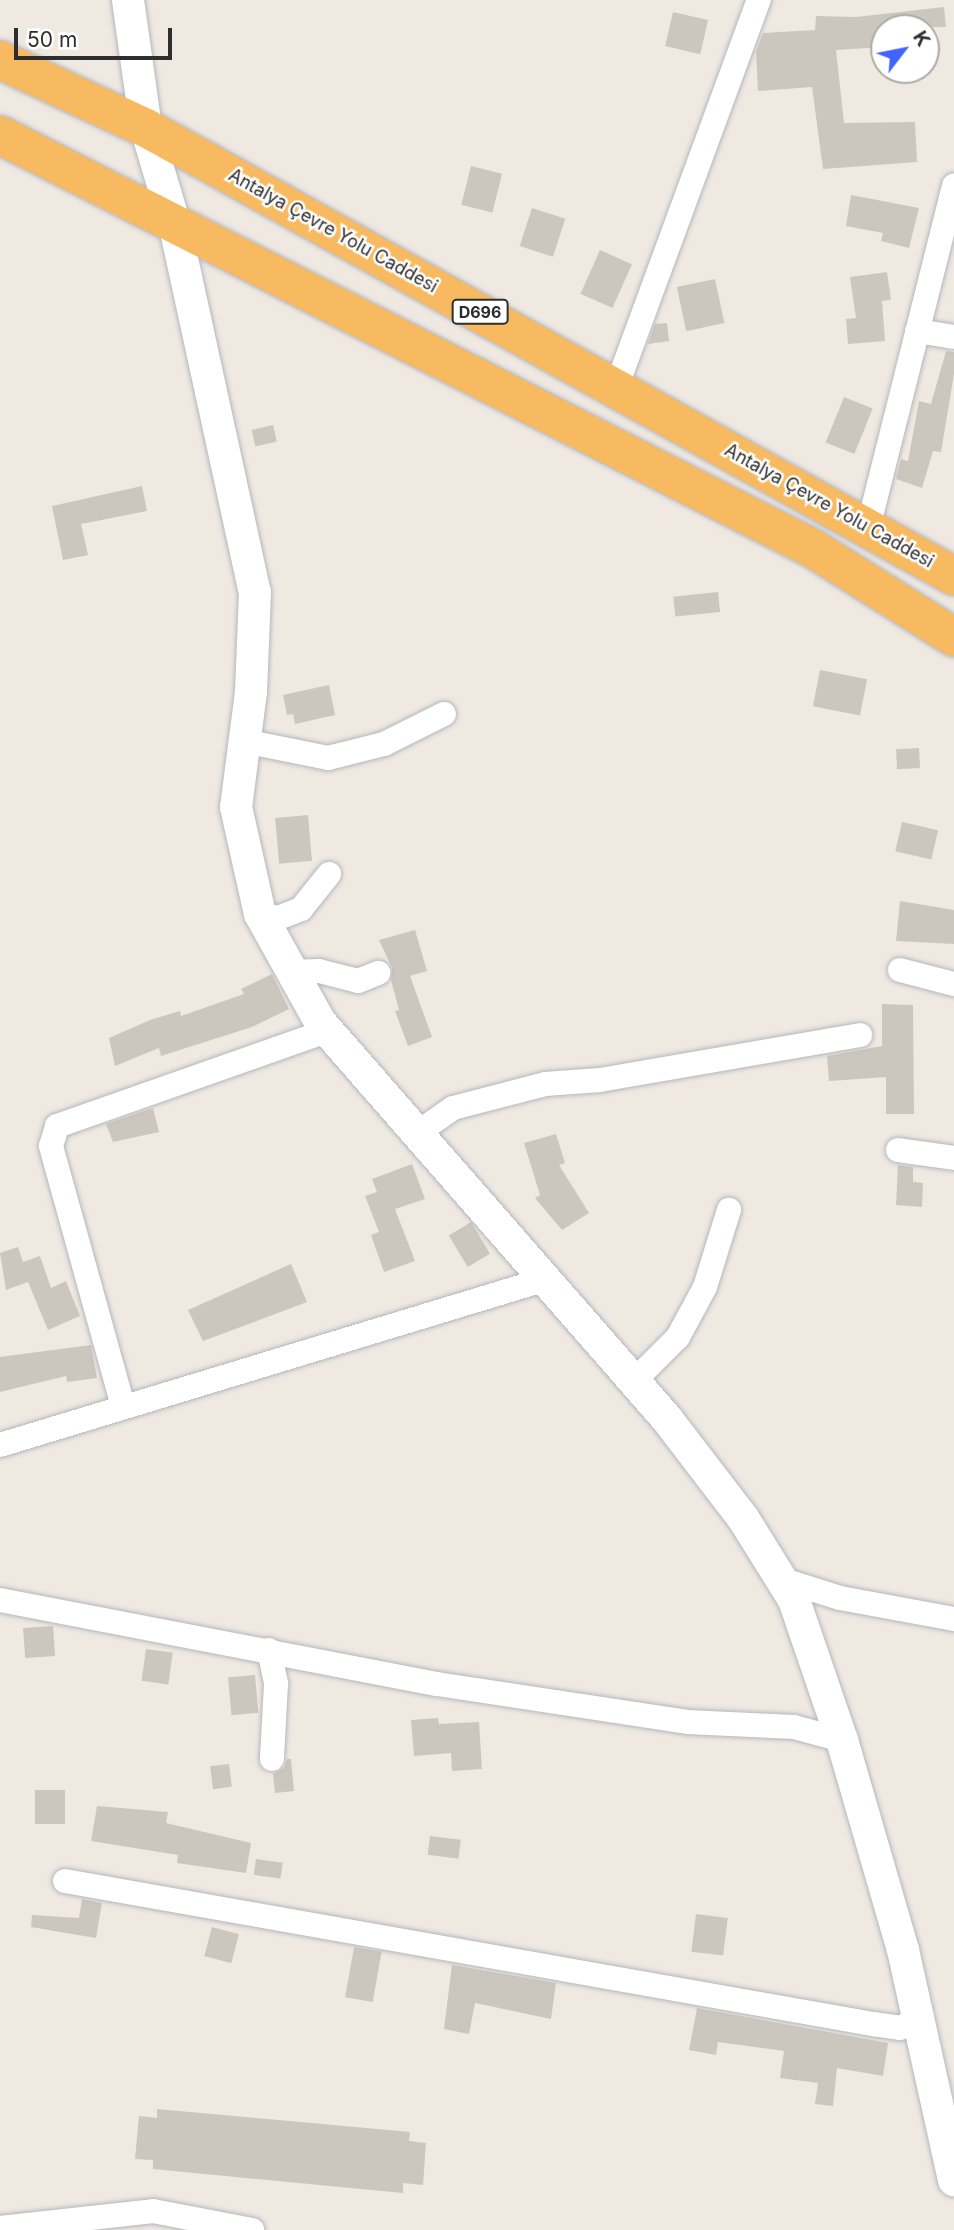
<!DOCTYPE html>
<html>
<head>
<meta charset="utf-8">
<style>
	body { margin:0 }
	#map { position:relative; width:954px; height:2230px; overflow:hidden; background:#efe9e1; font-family:Inter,sans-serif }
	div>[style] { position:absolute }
	.building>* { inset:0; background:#cbc7bf; transform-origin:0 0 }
	.roads { filter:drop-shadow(0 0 2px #b4b7c1) drop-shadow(0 0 2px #b4b7c1) }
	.minor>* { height:24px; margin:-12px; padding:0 12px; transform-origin:12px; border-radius:12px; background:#fff }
	.tertiary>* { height:32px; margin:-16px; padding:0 16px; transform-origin:16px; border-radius:16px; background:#fff }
	.trunk>* { height:38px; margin:-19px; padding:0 19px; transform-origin:19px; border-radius:19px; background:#f8ba60 }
	span { translate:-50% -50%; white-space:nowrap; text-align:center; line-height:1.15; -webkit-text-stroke:5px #fff; paint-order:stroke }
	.shield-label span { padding:2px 5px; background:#fff; border:2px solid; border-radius:5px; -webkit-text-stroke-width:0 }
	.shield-label { font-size:16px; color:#2e2e2e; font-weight:700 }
	.street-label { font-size:18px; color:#2e2e2e }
	.north { position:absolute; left:870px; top:14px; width:70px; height:70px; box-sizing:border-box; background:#fff; border:2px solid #ababab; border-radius:50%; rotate:58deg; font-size:19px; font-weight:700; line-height:28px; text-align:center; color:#2e2e2e }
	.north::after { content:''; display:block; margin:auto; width:24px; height:32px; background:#4264fb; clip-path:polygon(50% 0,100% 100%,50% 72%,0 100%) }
	.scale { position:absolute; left:14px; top:28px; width:158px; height:32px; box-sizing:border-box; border:4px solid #2e2e2e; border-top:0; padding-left:9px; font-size:21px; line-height:24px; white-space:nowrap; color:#2e2e2e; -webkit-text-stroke:5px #fff; paint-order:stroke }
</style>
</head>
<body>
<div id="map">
	<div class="building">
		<div style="clip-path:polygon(944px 7px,946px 27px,884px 28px,884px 47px,836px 50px,844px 123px,915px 122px,917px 162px,823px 169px,812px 87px,758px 91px,756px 52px,763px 33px,815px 30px,816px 16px,856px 17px)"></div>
		<div style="left:673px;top:12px;width:36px;height:35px;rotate:13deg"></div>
		<div style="left:471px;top:166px;width:32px;height:40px;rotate:14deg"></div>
		<div style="clip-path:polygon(851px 195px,919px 208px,909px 248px,881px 241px,883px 233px,846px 226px)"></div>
		<div style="left:532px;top:208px;width:35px;height:40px;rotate:18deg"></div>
		<div style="left:600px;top:250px;width:35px;height:48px;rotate:24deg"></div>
		<div style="clip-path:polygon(887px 272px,891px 300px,882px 301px,885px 341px,848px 344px,846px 319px,856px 318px,850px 277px)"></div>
		<div style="left:715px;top:279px;width:45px;height:39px;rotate:78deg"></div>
		<div style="clip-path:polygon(667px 323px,669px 341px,648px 344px,655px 324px)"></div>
		<div style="clip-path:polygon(946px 351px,954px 352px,954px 374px,941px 452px,933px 451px,922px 488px,896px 479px,901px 459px,908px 461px,919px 401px,931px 404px)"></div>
		<div style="left:844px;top:397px;width:31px;height:49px;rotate:22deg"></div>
		<div style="left:273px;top:425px;width:17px;height:22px;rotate:77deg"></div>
		<div style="clip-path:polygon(142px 486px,147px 511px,81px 524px,88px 555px,63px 560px,52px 506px)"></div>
		<div style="left:718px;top:592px;width:20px;height:45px;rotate:84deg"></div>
		<div style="left:820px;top:670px;width:48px;height:37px;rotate:11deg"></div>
		<div style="clip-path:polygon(329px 685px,335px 715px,295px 724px,293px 714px,287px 715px,283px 695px)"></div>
		<div style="left:919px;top:748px;width:20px;height:23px;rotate:87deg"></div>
		<div style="left:308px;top:815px;width:46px;height:33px;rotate:85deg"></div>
		<div style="left:902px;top:822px;width:37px;height:30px;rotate:13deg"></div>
		<div style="clip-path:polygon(900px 901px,954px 910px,954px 944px,896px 941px)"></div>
		<div style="clip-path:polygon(415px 930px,427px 971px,410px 976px,432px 1037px,408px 1046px,395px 1011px,399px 1010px,391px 980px,392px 968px,379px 940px)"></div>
		<div style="clip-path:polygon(272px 974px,289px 1009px,252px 1027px,161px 1056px,159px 1048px,115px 1066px,109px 1038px,150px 1020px,180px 1011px,181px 1016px,244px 994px,241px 989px)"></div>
		<div style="clip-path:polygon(882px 1004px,913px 1005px,914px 1114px,886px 1114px,886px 1077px,829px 1081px,827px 1056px,882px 1046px)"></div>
		<div style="clip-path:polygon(153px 1108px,159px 1132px,113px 1142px,106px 1124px)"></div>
		<div style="clip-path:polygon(556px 1134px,565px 1163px,559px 1165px,589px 1213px,562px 1230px,535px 1198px,540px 1195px,524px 1143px)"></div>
		<div style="clip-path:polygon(412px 1164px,425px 1199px,395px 1209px,415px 1261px,384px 1272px,371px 1235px,379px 1232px,365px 1196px,377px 1192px,372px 1179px)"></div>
		<div style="clip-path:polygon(898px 1165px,913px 1167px,913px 1182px,923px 1183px,922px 1207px,896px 1205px)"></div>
		<div style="left:471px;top:1222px;width:37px;height:26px;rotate:59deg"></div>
		<div style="clip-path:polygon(18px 1247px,23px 1262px,40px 1256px,51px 1288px,66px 1281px,80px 1316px,48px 1330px,28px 1282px,6px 1290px,0 1253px)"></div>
		<div style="clip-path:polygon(291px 1264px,307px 1302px,203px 1341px,188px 1310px)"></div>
		<div style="clip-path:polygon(91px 1345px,97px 1378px,67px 1382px,66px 1376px,0 1392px,0 1357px)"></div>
		<div style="left:53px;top:1626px;width:30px;height:30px;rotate:86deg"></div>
		<div style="left:146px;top:1649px;width:27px;height:32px;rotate:8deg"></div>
		<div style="left:255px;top:1675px;width:38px;height:27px;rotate:85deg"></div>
		<div style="clip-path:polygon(438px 1718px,439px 1724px,479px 1722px,482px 1769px,452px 1771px,451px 1753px,414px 1756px,411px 1720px)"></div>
		<div style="clip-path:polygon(287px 1759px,291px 1759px,294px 1791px,275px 1793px,273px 1774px,284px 1768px)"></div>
		<div style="left:229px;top:1764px;width:23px;height:19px;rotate:83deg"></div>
		<div style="left:35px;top:1790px;width:30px;height:34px"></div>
		<div style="clip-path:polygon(97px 1806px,168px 1812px,166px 1823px,251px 1843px,246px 1873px,177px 1863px,178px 1855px,91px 1841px)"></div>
		<div style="left:430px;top:1836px;width:31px;height:19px;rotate:7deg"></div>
		<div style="left:256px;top:1859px;width:27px;height:16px;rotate:8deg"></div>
		<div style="clip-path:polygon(82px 1899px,102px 1903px,96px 1938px,31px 1927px,32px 1915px,79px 1918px)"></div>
		<div style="left:696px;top:1914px;width:32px;height:38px;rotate:7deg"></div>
		<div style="left:212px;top:1927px;width:28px;height:30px;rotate:15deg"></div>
		<div style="left:354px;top:1947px;width:28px;height:51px;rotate:10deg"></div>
		<div style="clip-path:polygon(452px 1965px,556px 1983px,551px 2019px,475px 2003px,469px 2034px,444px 2029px)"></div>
		<div style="clip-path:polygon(697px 2008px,888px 2043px,883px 2076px,837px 2068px,833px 2106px,815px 2104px,818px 2083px,780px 2078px,784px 2051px,718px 2042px,716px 2055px,689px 2050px)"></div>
		<div style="clip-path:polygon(157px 2109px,410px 2132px,409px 2141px,426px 2143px,423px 2185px,403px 2183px,403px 2193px,153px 2169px,153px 2160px,135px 2159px,139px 2116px,157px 2118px)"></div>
	</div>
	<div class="roads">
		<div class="minor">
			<div style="left:917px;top:331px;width:37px;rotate:9deg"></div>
			<div style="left:616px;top:388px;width:414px;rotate:-69.8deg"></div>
			<div style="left:868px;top:528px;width:353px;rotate:-75.9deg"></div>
			<div style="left:244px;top:741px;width:86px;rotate:11.4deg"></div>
			<div style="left:328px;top:758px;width:58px;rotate:-14deg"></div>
			<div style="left:384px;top:744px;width:67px;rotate:-26.6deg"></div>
			<div style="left:260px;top:914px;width:18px;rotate:13deg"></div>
			<div style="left:278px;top:918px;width:25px;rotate:-21deg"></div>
			<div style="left:301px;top:909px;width:45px;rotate:-51.3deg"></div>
			<div style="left:900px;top:970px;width:56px;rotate:14.5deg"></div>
			<div style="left:292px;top:972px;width:27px;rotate:-2deg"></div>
			<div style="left:319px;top:971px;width:40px;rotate:14.4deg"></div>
			<div style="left:358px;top:981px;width:22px;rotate:-22deg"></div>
			<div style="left:416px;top:1134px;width:45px;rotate:-35.1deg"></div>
			<div style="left:453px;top:1108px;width:95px;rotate:-14.6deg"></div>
			<div style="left:545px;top:1084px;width:55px;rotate:-4.2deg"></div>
			<div style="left:600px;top:1080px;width:264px;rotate:-9.8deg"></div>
			<div style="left:898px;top:1150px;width:57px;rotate:8.1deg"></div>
			<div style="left:633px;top:1382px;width:64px;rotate:-45deg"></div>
			<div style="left:678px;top:1337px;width:57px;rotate:-61.6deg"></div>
			<div style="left:705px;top:1287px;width:81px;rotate:-72.7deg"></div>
			<div style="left:123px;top:1406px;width:270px;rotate:-105.5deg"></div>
			<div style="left:51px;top:1146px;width:21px;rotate:-73deg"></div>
			<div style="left:57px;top:1126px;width:286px;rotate:-19.4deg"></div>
			<div style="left:0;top:1445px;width:568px;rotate:-16.9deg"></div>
			<div style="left:780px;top:1579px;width:63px;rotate:17.6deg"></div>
			<div style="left:840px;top:1598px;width:116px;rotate:10.4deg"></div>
			<div style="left:0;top:1600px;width:445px;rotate:10.9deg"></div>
			<div style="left:437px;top:1684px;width:253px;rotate:8.6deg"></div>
			<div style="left:687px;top:1722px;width:107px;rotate:2.7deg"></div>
			<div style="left:794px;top:1727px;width:50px;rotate:15.2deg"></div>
			<div style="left:269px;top:1650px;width:35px;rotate:78deg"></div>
			<div style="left:276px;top:1684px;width:75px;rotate:93.1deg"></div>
			<div style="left:65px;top:1881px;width:821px;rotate:10.04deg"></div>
			<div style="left:873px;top:2024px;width:27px;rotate:8deg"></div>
			<div style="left:900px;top:2028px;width:20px;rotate:-27deg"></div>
			<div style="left:0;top:2228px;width:154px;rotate:-6.3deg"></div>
			<div style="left:153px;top:2211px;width:101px;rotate:10.9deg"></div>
		</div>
		<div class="tertiary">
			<div style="left:128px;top:0;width:129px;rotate:82deg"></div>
			<div style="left:146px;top:128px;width:98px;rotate:73.4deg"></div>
			<div style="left:174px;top:222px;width:379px;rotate:77.7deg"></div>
			<div style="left:255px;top:592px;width:100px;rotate:92.3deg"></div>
			<div style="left:251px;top:692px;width:116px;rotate:97.4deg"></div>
			<div style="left:236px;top:807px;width:110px;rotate:77.4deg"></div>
			<div style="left:260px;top:914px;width:124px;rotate:60.9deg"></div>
			<div style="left:320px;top:1022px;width:527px;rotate:48.84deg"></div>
			<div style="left:667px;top:1419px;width:125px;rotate:52.5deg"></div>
			<div style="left:743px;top:1518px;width:97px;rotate:58.1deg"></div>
			<div style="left:794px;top:1600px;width:148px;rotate:71.1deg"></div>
			<div style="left:842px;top:1740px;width:219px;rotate:73.8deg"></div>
			<div style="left:903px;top:1950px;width:236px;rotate:77.5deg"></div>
		</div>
		<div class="trunk">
			<div style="left:0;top:60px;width:161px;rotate:25deg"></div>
			<div style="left:146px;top:128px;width:924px;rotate:29.01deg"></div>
			<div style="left:0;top:135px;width:911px;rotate:26.96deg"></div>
			<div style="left:812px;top:548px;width:168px;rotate:32.1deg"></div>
		</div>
	</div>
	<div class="shield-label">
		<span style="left:480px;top:312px">D696</span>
	</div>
	<div class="street-label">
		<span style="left:333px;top:231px;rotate:29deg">Antalya Çevre Yolu Caddesi</span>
		<span style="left:829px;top:506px;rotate:29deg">Antalya Çevre Yolu Caddesi</span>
	</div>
	<div class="north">K</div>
	<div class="scale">50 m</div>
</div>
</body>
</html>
